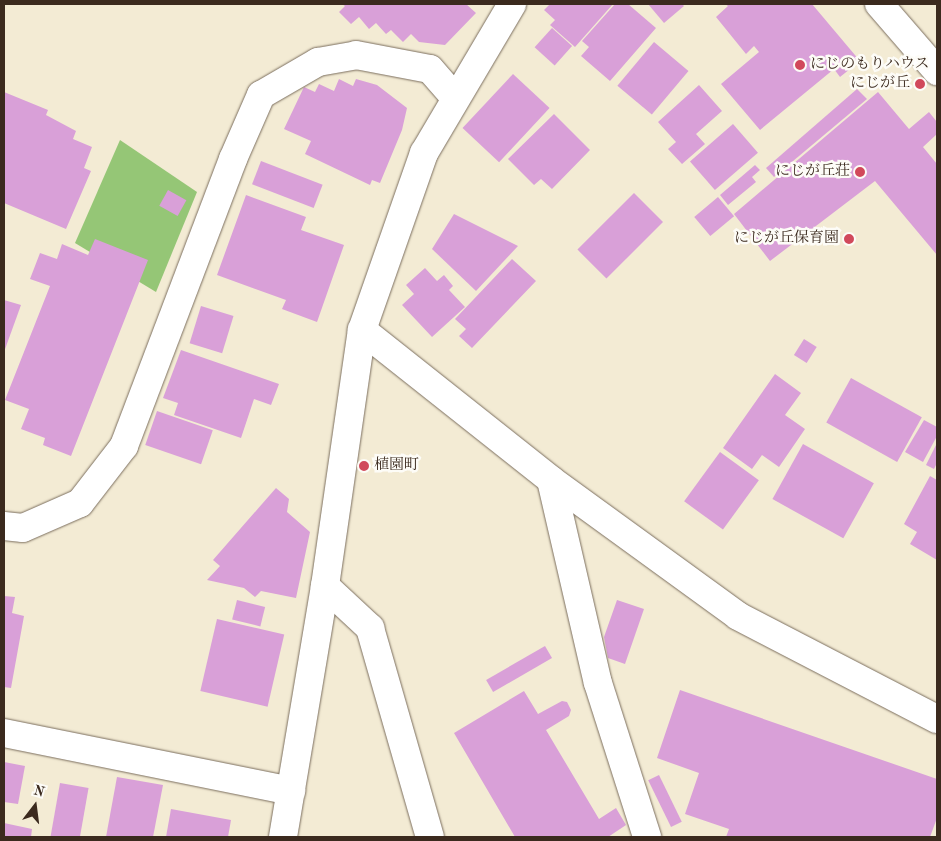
<!DOCTYPE html>
<html>
<head>
<meta charset="utf-8">
<style>
	body { margin:0 }
	#map { position:relative; width:941px; height:841px; overflow:hidden; background:#f3ebd4; font-family:"Old Standard TT","Noto Serif JP",serif }
	div>[style] { position:absolute }
	.green>* { inset:0; background:#95c676 }
	.building>* { inset:0; background:#d9a0d8; transform-origin:0 0 }
	.roads { filter:drop-shadow(0 0 1px #7b6e5e) drop-shadow(0 0 1px #7b6e5e) }
	.minor>* { height:28px; margin:-14px; padding:0 14px; transform-origin:14px; border-radius:14px; background:#fff }
	.dots>* { width:14px; height:14px; translate:-50% -50%; box-sizing:border-box; border:2px solid #fdfcf7; border-radius:50% }
	span { translate:-50% -50%; white-space:nowrap; text-align:center; line-height:1.15; -webkit-text-stroke:5px #fdfcf7; paint-order:stroke }
	.poi-label { font-size:15px; color:#3b2a1e }
	.left { translate:0 -50%; text-align:left }
	.right { translate:-100% -50%; text-align:right }
	.frame { position:absolute; inset:0; border:5px solid #3b2a1e; pointer-events:none }
	.north { position:absolute; left:10px; top:781px; width:50px; height:50px; -webkit-text-stroke:4px #fdfcf7; paint-order:stroke; rotate:15deg; font-size:14px; font-weight:700; line-height:20px; text-align:center; color:#3b2a1e }
	.north::after { content:''; display:block; margin:auto; width:18px; height:22px; background:#3b2a1e; clip-path:polygon(50% 0,100% 100%,50% 72%,0 100%) }
</style>
</head>
<body>
<div id="map">
	<div class="green">
		<div style="clip-path:polygon(120px 140px,197px 192px,156px 292px,75px 243px)"></div>
	</div>
	<div class="building">
		<div style="clip-path:polygon(342px 4px,466px 4px,476px 13px,445px 45px,419px 42px,411px 34px,403px 42px,391px 30px,386px 34px,376px 23px,369px 29px,359px 17px,351px 24px,339px 12px,345px 6px)"></div>
		<div style="clip-path:polygon(550px 4px,613px 4px,575px 47px,550px 25px,555px 20px,544px 10px)"></div>
		<div style="clip-path:polygon(615px 4px,628px 4px,656px 28px,610px 81px,581px 56px,589px 47px,582px 41px)"></div>
		<div style="clip-path:polygon(648px 4px,682px 4px,684px 6px,664px 23px)"></div>
		<div style="clip-path:polygon(725px 4px,812px 4px,860px 61px,840px 77px,834px 69px,760px 130px,721px 84px,759px 52px,754px 46px,746px 54px,716px 17px,728px 6px)"></div>
		<div style="left:552px;top:28px;width:27px;height:26px;rotate:42deg"></div>
		<div style="left:654px;top:42px;width:45px;height:57px;rotate:40deg"></div>
		<div style="left:513px;top:74px;width:50px;height:74px;rotate:43deg"></div>
		<div style="clip-path:polygon(339px 79px,353px 86px,356px 79px,377px 85px,407px 108px,402px 130px,380px 183px,372px 180px,370px 185px,305px 154px,311px 141px,284px 129px,304px 87px,315px 92px,319px 84px,334px 91px)"></div>
		<div style="clip-path:polygon(699px 85px,722px 111px,696px 134px,705px 144px,682px 164px,668px 149px,676px 142px,658px 122px)"></div>
		<div style="clip-path:polygon(857px 89px,867px 99px,774px 177px,766px 168px)"></div>
		<div style="clip-path:polygon(4px 92px,48px 110px,46px 115px,76px 131px,73px 139px,92px 147px,84px 168px,91px 171px,66px 229px,4px 203px)"></div>
		<div style="clip-path:polygon(878px 92px,909px 129px,929px 112px,937px 122px,937px 134px,923px 147px,937px 164px,937px 255px,875px 181px,770px 261px,734px 214px)"></div>
		<div style="clip-path:polygon(554px 114px,590px 150px,552px 189px,541px 179px,534px 185px,508px 159px)"></div>
		<div style="left:733px;top:124px;width:38px;height:57px;rotate:49deg"></div>
		<div style="left:261px;top:161px;width:66px;height:25px;rotate:21deg"></div>
		<div style="clip-path:polygon(755px 165px,760px 170px,752px 177px,756px 182px,728px 205px,720px 195px)"></div>
		<div style="left:168px;top:190px;width:21px;height:18px;rotate:29deg"></div>
		<div style="left:634px;top:193px;width:41px;height:80px;rotate:45deg"></div>
		<div style="clip-path:polygon(246px 195px,306px 217px,301px 230px,344px 245px,317px 322px,282px 309px,286px 300px,217px 275px)"></div>
		<div style="left:718px;top:197px;width:25px;height:31px;rotate:50deg"></div>
		<div style="clip-path:polygon(454px 214px,518px 246px,476px 291px,432px 249px)"></div>
		<div style="clip-path:polygon(95px 239px,148px 260px,71px 456px,43px 445px,45px 438px,21px 429px,29px 409px,5px 400px,50px 286px,30px 279px,40px 253px,57px 259px,62px 244px,88px 255px)"></div>
		<div style="clip-path:polygon(512px 259px,536px 281px,472px 348px,459px 336px,466px 329px,455px 319px)"></div>
		<div style="clip-path:polygon(425px 268px,437px 281px,444px 275px,453px 286px,449px 290px,465px 307px,432px 337px,402px 305px,414px 294px,406px 285px)"></div>
		<div style="clip-path:polygon(4px 300px,21px 305px,4px 352px)"></div>
		<div style="left:201px;top:306px;width:34px;height:39px;rotate:17deg"></div>
		<div style="left:804px;top:339px;width:15px;height:19px;rotate:32deg"></div>
		<div style="clip-path:polygon(181px 350px,279px 384px,271px 405px,254px 399px,241px 438px,174px 415px,178px 403px,163px 398px)"></div>
		<div style="clip-path:polygon(775px 374px,801px 393px,785px 415px,805px 429px,779px 467px,762px 455px,752px 469px,723px 448px)"></div>
		<div style="left:851px;top:378px;width:81px;height:51px;rotate:29deg"></div>
		<div style="left:157px;top:411px;width:59px;height:36px;rotate:19deg"></div>
		<div style="clip-path:polygon(924px 420px,937px 427px,937px 436px,923px 462px,905px 452px)"></div>
		<div style="clip-path:polygon(937px 443px,937px 463px,934px 469px,926px 465px)"></div>
		<div style="left:803px;top:444px;width:81px;height:63px;rotate:29deg"></div>
		<div style="left:720px;top:452px;width:48px;height:61px;rotate:36deg"></div>
		<div style="clip-path:polygon(930px 476px,937px 480px,937px 560px,910px 544px,917px 532px,904px 524px)"></div>
		<div style="clip-path:polygon(276px 488px,289px 499px,287px 512px,310px 532px,296px 598px,261px 591px,255px 597px,244px 588px,207px 580px,220px 566px,213px 560px)"></div>
		<div style="clip-path:polygon(4px 596px,15px 597px,12px 613px,24px 616px,11px 688px,4px 687px)"></div>
		<div style="left:237px;top:600px;width:29px;height:20px;rotate:14deg"></div>
		<div style="clip-path:polygon(617px 600px,644px 609px,625px 664px,608px 658px,604px 637px)"></div>
		<div style="left:217px;top:619px;width:69px;height:74px;rotate:13deg"></div>
		<div style="left:545px;top:646px;width:14px;height:68px;rotate:60deg"></div>
		<div style="clip-path:polygon(680px 690px,937px 779px,937px 818px,930px 837px,726px 837px,729px 829px,685px 814px,699px 773px,657px 758px)"></div>
		<div style="clip-path:polygon(524px 691px,538px 714px,562px 701px,567px 702px,571px 710px,569px 716px,546px 730px,599px 819px,616px 808px,626px 825px,608px 837px,515px 837px,454px 733px)"></div>
		<div style="clip-path:polygon(4px 762px,25px 766px,18px 804px,4px 802px)"></div>
		<div style="left:659px;top:775px;width:52px;height:12px;rotate:64deg"></div>
		<div style="clip-path:polygon(117px 777px,163px 785px,153px 837px,106px 837px)"></div>
		<div style="left:60px;top:783px;width:29px;height:54px;rotate:10deg"></div>
		<div style="clip-path:polygon(171px 809px,231px 820px,228px 837px,166px 837px)"></div>
		<div style="clip-path:polygon(4px 823px,32px 829px,31px 837px,4px 837px)"></div>
	</div>
	<div class="roads">
		<div class="minor">
			<div style="left:879px;top:4px;width:89px;rotate:49.1deg"></div>
			<div style="left:362px;top:330px;width:241px;rotate:38.4deg"></div>
			<div style="left:551px;top:480px;width:231px;rotate:36deg"></div>
			<div style="left:738px;top:616px;width:224px;rotate:27.4deg"></div>
			<div style="left:551px;top:480px;width:208px;rotate:77deg"></div>
			<div style="left:598px;top:683px;width:162px;rotate:72.3deg"></div>
			<div style="left:4px;top:526px;width:19px;rotate:6deg"></div>
			<div style="left:23px;top:528px;width:62px;rotate:-23.7deg"></div>
			<div style="left:80px;top:503px;width:72px;rotate:-52.3deg"></div>
			<div style="left:124px;top:446px;width:307px;rotate:-69.2deg"></div>
			<div style="left:233px;top:159px;width:70px;rotate:-66.4deg"></div>
			<div style="left:261px;top:95px;width:66px;rotate:-30.1deg"></div>
			<div style="left:318px;top:62px;width:39px;rotate:-10deg"></div>
			<div style="left:356px;top:55px;width:75px;rotate:10.7deg"></div>
			<div style="left:430px;top:69px;width:38px;rotate:49deg"></div>
			<div style="left:325px;top:586px;width:62px;rotate:43deg"></div>
			<div style="left:370px;top:628px;width:217px;rotate:74deg"></div>
			<div style="left:4px;top:733px;width:293px;rotate:11.4deg"></div>
			<div style="left:283px;top:837px;width:254px;rotate:-80.5deg"></div>
			<div style="left:325px;top:586px;width:259px;rotate:-81.8deg"></div>
			<div style="left:362px;top:330px;width:188px;rotate:-70.7deg"></div>
			<div style="left:424px;top:153px;width:173px;rotate:-59.4deg"></div>
		</div>
	</div>
	<div class="dots">
		<div style="left:800px;top:65px;background:#d1495b"></div>
		<div style="left:920px;top:84px;background:#d1495b"></div>
		<div style="left:860px;top:172px;background:#d1495b"></div>
		<div style="left:849px;top:239px;background:#d1495b"></div>
		<div style="left:364px;top:466px;background:#d1495b"></div>
	</div>
	<div class="poi-label">
		<span class="left" style="left:810px;top:65px">にじのもりハウス</span>
		<span class="right" style="left:910px;top:84px">にじが丘</span>
		<span class="right" style="left:850px;top:172px">にじが丘荘</span>
		<span class="right" style="left:839px;top:239px">にじが丘保育園</span>
		<span class="left" style="left:374px;top:466px">植園町</span>
	</div>
	<div class="frame"></div>
	<div class="north">N</div>
</div>
</body>
</html>
